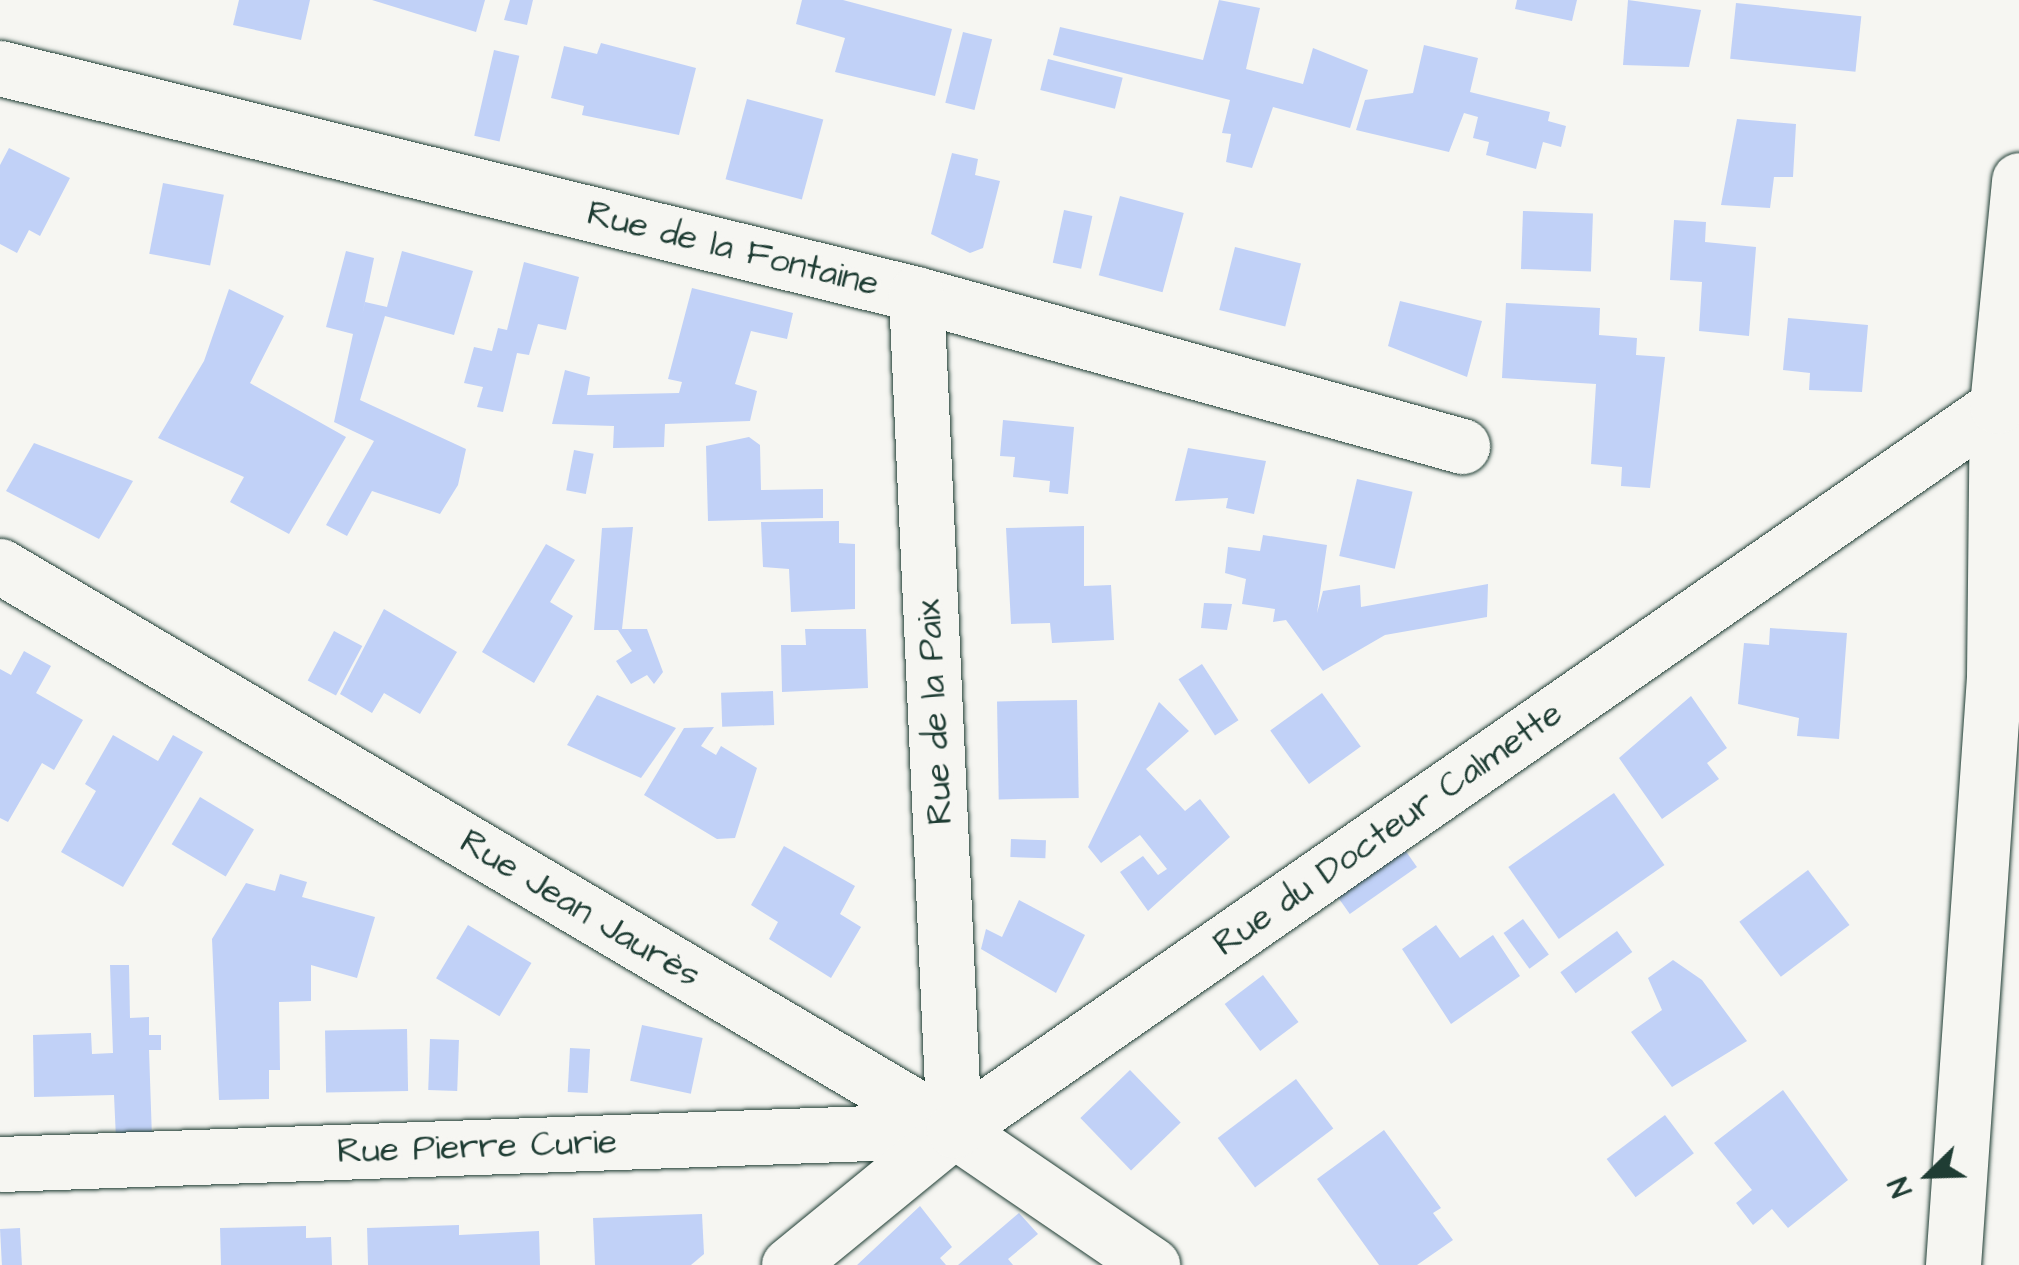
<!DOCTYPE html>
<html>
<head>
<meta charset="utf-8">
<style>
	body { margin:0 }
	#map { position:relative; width:2019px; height:1265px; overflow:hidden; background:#f6f6f2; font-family:"Architects Daughter",sans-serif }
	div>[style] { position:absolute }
	.building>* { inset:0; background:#c1d1f7; transform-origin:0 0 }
	.roads { filter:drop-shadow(0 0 2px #1f3d34) drop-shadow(0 0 2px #1f3d34) }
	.minor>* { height:55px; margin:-27.5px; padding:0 27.5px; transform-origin:27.5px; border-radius:27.5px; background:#f6f6f2 }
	span { translate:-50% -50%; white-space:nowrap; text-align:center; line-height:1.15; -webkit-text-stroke:8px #f6f6f2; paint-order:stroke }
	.street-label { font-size:35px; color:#1f3d34 }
	.north { position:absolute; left:1879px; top:1125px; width:100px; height:100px; -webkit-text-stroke:8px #f6f6f2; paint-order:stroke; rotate:247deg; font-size:28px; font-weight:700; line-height:40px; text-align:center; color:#1f3d34 }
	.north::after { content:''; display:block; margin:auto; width:35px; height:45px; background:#1f3d34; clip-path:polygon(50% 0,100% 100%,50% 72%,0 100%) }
</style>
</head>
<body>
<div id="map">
	<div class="building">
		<div style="clip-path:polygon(239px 0,310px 0,301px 40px,233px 25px)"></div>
		<div style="clip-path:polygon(372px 0,485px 0,476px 32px)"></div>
		<div style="clip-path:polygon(510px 0,533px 0,527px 25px,504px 20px)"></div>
		<div style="clip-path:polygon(802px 0,843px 0,952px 29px,935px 96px,835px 72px,845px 38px,796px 24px)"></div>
		<div style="clip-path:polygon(1219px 0,1260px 8px,1246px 69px,1303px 84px,1313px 48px,1368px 70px,1350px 128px,1273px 107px,1252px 168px,1226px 162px,1231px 134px,1222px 133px,1230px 100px,1053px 55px,1060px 27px,1203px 60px)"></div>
		<div style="clip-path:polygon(1517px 0,1577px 0,1572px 21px,1515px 9px)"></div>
		<div style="clip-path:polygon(1628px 0,1701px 10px,1689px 67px,1623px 65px)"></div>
		<div style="left:1736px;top:3px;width:126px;height:56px;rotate:6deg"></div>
		<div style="left:963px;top:32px;width:30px;height:73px;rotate:14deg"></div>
		<div style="clip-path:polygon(601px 43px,696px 68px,679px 135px,582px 115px,584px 106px,551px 98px,564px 46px,597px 54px)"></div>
		<div style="clip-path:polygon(1424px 45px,1478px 58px,1470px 92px,1550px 112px,1548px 121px,1566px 126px,1561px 147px,1543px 142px,1536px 169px,1486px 155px,1489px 142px,1473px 138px,1478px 117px,1464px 113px,1449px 152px,1356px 130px,1365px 100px,1413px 93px)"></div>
		<div style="left:494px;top:50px;width:26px;height:88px;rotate:13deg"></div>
		<div style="left:1048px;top:59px;width:77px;height:32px;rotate:14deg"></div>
		<div style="left:747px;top:99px;width:79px;height:83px;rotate:15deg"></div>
		<div style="clip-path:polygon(1737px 119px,1796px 124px,1793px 177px,1774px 177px,1770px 208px,1721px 205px)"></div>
		<div style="clip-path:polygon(9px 148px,70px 178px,40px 236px,29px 230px,17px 253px,0 244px,0 165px)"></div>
		<div style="clip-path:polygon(952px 153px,978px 159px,975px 175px,1000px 181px,983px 248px,970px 253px,931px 234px)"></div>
		<div style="left:163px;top:183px;width:62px;height:72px;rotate:11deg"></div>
		<div style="left:1120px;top:196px;width:66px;height:82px;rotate:15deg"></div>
		<div style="left:1064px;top:210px;width:29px;height:54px;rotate:12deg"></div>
		<div style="left:1523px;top:211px;width:70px;height:58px;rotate:2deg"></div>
		<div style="clip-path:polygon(1674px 220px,1706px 222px,1705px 242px,1756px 247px,1749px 336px,1699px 331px,1702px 282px,1670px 280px)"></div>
		<div style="left:1235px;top:247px;width:68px;height:65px;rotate:14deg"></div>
		<div style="clip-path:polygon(346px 251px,374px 258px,362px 316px,365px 302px,387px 307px,402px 251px,473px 271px,454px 335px,385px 316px,360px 400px,466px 449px,458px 485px,440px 514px,372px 491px,347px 536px,326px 525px,374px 441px,334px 422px,353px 334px,326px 327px)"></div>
		<div style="clip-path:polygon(524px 262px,579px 277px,566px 330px,538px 324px,529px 355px,517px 353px,503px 412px,477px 407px,483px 387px,464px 383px,474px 347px,492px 351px,498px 328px,507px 330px)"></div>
		<div style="clip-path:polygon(692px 288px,793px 313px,787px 339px,751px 331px,735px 384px,757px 391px,750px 421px,665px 424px,664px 447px,613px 448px,614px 426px,552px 424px,565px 370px,590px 377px,587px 395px,679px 393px,682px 382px,668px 379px)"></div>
		<div style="clip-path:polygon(229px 289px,284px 316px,250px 383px,346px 437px,289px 534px,230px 502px,244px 477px,158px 438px,204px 361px)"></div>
		<div style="clip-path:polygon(1400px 301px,1482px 321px,1467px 377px,1388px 346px)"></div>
		<div style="clip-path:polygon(1506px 303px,1600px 308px,1599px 335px,1637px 338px,1636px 355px,1665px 357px,1650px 488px,1621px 486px,1622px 467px,1591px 464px,1596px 384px,1502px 378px)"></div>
		<div style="clip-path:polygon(1788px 318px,1868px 325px,1862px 392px,1809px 390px,1810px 373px,1783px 370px)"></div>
		<div style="clip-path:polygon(1003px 420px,1074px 427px,1068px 494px,1049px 492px,1050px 481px,1013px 477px,1015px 457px,1000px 456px)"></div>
		<div style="clip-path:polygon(749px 437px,760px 445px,761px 490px,823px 489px,823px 518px,708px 521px,706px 446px)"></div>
		<div style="clip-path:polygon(34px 443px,133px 481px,99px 539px,6px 491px)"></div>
		<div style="clip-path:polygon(1188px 448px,1266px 461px,1254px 514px,1226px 508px,1228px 498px,1175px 501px)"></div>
		<div style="left:574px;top:450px;width:20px;height:41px;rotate:11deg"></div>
		<div style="left:1357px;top:479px;width:57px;height:79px;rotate:13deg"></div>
		<div style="clip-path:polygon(839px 521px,839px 543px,855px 544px,855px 609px,791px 612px,789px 569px,763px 567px,761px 522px)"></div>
		<div style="clip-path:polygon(1084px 526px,1084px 586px,1111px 585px,1114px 640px,1052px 643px,1050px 623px,1011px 624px,1006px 528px)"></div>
		<div style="clip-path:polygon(633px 527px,622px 629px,647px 629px,663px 672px,654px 684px,647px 675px,631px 684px,616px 661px,632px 651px,618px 630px,594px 630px,602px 528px)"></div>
		<div style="clip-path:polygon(1263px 535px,1327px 545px,1317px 613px,1323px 591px,1360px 585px,1361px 607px,1488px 584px,1487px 617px,1385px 635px,1323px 671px,1286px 620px,1273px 622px,1275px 609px,1242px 604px,1246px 579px,1225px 573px,1228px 547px,1260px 551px)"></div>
		<div style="clip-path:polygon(546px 544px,575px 560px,550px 602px,573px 616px,534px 683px,482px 652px)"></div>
		<div style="clip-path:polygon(1204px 603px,1232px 604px,1227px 630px,1201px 628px)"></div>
		<div style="clip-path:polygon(384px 609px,457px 652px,420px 714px,384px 693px,372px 713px,340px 694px)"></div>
		<div style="clip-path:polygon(1770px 628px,1847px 633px,1839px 739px,1797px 736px,1799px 718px,1738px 704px,1744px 643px,1769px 645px)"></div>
		<div style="clip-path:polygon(805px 629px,866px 629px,868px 688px,782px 692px,781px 645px,806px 645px)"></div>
		<div style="left:334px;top:631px;width:32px;height:56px;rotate:28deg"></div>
		<div style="clip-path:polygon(24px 651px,51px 666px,36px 693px,83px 720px,54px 770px,42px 763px,8px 822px,0 818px,0 669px,11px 675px)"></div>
		<div style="left:1202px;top:664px;width:67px;height:28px;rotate:57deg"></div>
		<div style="left:773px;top:691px;width:34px;height:52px;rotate:88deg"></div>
		<div style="left:1322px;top:693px;width:66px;height:64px;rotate:54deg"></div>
		<div style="clip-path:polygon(597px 695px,676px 728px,641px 778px,567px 745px)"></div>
		<div style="clip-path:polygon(1691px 696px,1727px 748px,1707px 763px,1719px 779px,1662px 819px,1619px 758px)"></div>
		<div style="left:1077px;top:700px;width:98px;height:80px;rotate:89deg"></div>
		<div style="clip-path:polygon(1159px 702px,1189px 731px,1146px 769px,1185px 811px,1200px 799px,1230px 837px,1148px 911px,1120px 872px,1143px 856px,1158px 875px,1167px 869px,1140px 835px,1101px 863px,1088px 847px)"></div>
		<div style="clip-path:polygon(714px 727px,701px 746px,716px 755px,721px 746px,757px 768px,735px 838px,717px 839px,644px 795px,684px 728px)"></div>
		<div style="clip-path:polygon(113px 735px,158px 761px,173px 735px,203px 752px,123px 887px,61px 852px,96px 791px,85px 784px)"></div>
		<div style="left:1614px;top:793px;width:88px;height:129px;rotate:55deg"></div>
		<div style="left:200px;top:797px;width:63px;height:55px;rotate:31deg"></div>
		<div style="left:1011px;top:839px;width:35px;height:18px;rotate:2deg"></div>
		<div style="left:1398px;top:840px;width:33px;height:82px;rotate:55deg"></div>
		<div style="clip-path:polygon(784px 846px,855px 886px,840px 914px,861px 927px,831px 978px,769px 939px,778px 922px,751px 905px)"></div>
		<div style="left:1808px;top:870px;width:69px;height:86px;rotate:53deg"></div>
		<div style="clip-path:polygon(280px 874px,307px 882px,302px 897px,375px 917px,357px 978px,311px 965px,311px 1001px,279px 1002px,280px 1070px,269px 1070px,269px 1099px,219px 1100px,212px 939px,246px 883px,275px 891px)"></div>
		<div style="clip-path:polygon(1019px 900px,1085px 935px,1056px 993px,981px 949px,986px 929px,1002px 937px)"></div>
		<div style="left:1523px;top:919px;width:44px;height:24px;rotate:54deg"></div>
		<div style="left:468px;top:925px;width:74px;height:62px;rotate:31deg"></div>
		<div style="clip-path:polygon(1436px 925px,1460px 958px,1493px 935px,1520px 976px,1451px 1024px,1402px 949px)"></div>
		<div style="left:1617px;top:931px;width:26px;height:70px;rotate:54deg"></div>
		<div style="clip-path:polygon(1673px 960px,1702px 980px,1747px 1041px,1672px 1087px,1631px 1032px,1662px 1010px,1648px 978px)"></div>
		<div style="clip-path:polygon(110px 965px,129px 965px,130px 1018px,149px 1017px,149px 1035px,161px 1035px,161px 1050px,149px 1050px,152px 1138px,116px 1139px,114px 1095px,34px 1097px,33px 1035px,91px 1033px,92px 1054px,113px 1053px)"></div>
		<div style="left:1263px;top:975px;width:59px;height:48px;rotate:53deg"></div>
		<div style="left:642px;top:1025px;width:62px;height:57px;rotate:12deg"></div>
		<div style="left:407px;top:1029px;width:62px;height:82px;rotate:89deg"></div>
		<div style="left:430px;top:1039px;width:29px;height:51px;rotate:2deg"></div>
		<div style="left:570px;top:1048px;width:20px;height:44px;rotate:3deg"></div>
		<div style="left:1130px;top:1070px;width:73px;height:69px;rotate:46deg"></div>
		<div style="left:1296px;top:1079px;width:62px;height:98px;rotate:53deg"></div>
		<div style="clip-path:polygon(1783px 1090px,1848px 1180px,1788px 1228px,1772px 1209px,1753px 1225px,1736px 1203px,1752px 1190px,1714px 1143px)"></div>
		<div style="left:1665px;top:1115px;width:48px;height:73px;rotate:53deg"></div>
		<div style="clip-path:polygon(1384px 1130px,1441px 1208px,1433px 1213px,1453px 1240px,1417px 1265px,1379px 1265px,1317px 1179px)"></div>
		<div style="clip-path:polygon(920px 1206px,952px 1247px,940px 1258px,946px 1265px,857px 1265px)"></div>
		<div style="clip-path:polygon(1019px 1213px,1038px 1234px,1008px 1259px,1013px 1265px,958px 1265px)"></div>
		<div style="clip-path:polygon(702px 1214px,704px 1254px,691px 1265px,595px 1265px,593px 1218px)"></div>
		<div style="clip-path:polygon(459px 1225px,459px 1235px,539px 1231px,540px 1265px,368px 1265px,367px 1228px)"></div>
		<div style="clip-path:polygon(306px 1226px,306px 1238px,331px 1237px,332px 1265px,221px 1265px,220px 1228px)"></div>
		<div style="left:20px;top:1228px;width:37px;height:20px;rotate:87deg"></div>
	</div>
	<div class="roads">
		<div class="minor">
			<div style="left:0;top:68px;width:943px;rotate:13.86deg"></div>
			<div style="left:916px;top:294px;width:567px;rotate:15.56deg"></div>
			<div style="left:916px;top:294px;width:837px;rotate:87.4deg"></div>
			<div style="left:0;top:566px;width:1108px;rotate:30.59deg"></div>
			<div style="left:954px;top:1130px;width:240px;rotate:34.3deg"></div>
			<div style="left:0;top:1164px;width:955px;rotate:-2.04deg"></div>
			<div style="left:789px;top:1265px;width:213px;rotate:-39.3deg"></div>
			<div style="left:954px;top:1130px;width:1270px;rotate:-34.77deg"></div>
			<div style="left:1953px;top:1265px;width:589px;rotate:-86.01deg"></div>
			<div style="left:1994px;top:677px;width:271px;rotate:-89.4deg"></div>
			<div style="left:1997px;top:406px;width:227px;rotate:-84.4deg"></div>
		</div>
	</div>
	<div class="street-label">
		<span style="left:733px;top:249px;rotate:14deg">Rue de la Fontaine</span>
		<span style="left:935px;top:712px;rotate:-93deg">Rue de la Paix</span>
		<span style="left:1388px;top:829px;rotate:-35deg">Rue du Docteur Calmette</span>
		<span style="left:580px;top:909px;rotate:31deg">Rue Jean Jaurès</span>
		<span style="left:477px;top:1147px;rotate:-2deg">Rue Pierre Curie</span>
	</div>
	<div class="north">N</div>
</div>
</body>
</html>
